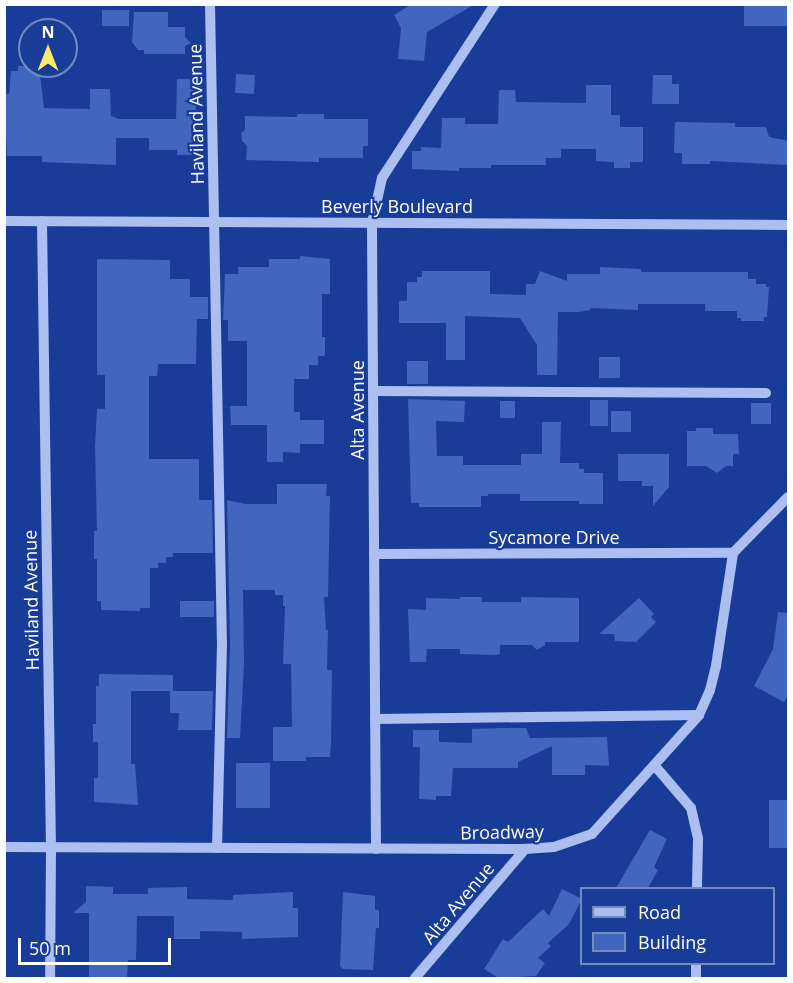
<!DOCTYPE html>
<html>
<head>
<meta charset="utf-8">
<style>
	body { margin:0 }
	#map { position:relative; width:793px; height:983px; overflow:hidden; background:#183c97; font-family:"Open Sans",sans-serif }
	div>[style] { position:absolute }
	.building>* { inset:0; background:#4166be; transform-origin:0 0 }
	.minor>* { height:10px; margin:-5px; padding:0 5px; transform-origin:5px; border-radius:5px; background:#abc0f1 }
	span { translate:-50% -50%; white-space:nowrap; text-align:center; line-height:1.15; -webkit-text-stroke:4.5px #183c97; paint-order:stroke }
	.street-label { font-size:18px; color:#fff }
	.frame { position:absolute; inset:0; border:6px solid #fff; pointer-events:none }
	.legend { position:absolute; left:580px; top:887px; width:195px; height:78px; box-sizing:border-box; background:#183c97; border:2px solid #748ac1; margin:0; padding:8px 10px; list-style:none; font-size:18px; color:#fff }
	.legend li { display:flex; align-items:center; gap:12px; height:30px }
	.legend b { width:30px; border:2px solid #748ac1 }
	.north { position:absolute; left:18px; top:18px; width:60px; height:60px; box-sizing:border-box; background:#183c97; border:2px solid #748ac1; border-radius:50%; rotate:0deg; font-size:16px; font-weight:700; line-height:24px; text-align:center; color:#fff }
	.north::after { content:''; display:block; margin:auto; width:21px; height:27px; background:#ffea6b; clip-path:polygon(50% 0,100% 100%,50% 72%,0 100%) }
	.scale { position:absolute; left:18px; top:938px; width:153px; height:27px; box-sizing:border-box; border:3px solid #fff; border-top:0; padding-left:8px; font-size:18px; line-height:21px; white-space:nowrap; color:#fff; -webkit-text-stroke:4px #183c97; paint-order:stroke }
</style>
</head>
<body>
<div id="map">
	<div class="building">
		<div style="clip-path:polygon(412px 4px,475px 4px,427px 32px,424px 61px,398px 59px,401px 28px,394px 15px)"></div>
		<div style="left:744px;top:4px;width:45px;height:22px"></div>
		<div style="left:102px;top:10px;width:27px;height:16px"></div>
		<div style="clip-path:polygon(134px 12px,168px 12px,168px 27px,185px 27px,185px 37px,191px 43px,185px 46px,185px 54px,144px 54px,144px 50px,138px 50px,132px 42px)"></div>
		<div style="clip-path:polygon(18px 66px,39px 66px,44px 108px,90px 109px,90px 89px,110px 89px,111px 116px,119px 119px,176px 119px,177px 79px,197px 79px,195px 151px,193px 155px,177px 155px,177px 150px,149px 150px,149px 138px,116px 138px,116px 165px,42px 162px,42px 156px,7px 156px,4px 94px,9px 94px,11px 71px,18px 71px)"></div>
		<div style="left:236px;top:74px;width:19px;height:19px;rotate:3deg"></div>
		<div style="clip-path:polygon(653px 75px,672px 75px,672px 84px,679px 84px,679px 104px,652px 104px)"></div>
		<div style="clip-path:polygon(586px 85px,611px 85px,611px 115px,620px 115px,620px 127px,643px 127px,643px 162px,630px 162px,630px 168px,614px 168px,614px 162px,596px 161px,596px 149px,561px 149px,561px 158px,546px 158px,546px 165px,491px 165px,491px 168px,459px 168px,459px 171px,412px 169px,412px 151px,421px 151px,421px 147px,441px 148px,442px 118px,465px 118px,465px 124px,498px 124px,499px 90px,515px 90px,516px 102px,586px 103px)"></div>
		<div style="clip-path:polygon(297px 114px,324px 114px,324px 119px,368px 119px,368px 146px,363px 146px,363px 158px,319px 158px,319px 162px,246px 160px,247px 146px,242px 141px,241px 133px,245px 130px,245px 116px,297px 117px)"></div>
		<div style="clip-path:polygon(675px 122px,735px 123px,735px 127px,766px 127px,769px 137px,789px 141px,789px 165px,710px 161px,710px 164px,682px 164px,682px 153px,674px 153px)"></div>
		<div style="clip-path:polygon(300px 256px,330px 259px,330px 294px,322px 294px,322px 337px,325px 337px,325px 356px,318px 356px,318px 365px,309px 365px,309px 379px,294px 379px,294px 412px,300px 412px,300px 420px,324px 420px,324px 444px,300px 444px,300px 453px,283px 452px,283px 462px,267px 462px,267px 425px,231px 425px,230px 406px,247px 406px,247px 341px,228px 341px,228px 320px,223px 320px,225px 274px,238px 274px,238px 267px,269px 267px,269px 259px,300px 259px)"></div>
		<div style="clip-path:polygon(97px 259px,170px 260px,170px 279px,190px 279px,190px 297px,208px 297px,208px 319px,197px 319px,196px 364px,158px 364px,157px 376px,149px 376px,149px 459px,199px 459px,199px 500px,212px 500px,213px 553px,173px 553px,173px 557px,166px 557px,166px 563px,158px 563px,158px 568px,150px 568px,150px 608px,140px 608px,140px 611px,101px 610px,101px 601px,97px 601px,97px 559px,94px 559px,94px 531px,97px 531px,95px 446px,97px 409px,105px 409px,105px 375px,97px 375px)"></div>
		<div style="clip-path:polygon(600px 267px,641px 269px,641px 272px,748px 272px,748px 279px,756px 279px,756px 284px,766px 284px,766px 287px,769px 287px,767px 317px,764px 317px,764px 321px,741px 321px,741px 318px,737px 318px,737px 311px,705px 311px,705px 304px,638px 304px,638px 310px,591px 308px,590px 310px,579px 312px,558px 312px,557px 375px,537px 375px,537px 345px,520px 318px,465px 316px,465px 360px,446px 360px,446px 323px,399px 323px,399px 301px,407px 301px,407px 282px,417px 282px,417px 277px,422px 277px,422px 271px,490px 271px,490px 294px,526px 295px,526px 284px,535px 284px,540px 271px,567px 281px,567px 274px,600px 274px)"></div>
		<div style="left:599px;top:357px;width:21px;height:21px"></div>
		<div style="left:407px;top:361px;width:21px;height:23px"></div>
		<div style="clip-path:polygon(408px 399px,465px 401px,464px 422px,436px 421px,437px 456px,463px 456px,463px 465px,521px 465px,521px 454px,542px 454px,542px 422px,561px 422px,560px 463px,579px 463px,579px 469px,584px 469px,584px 473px,603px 473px,603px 504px,579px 504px,579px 501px,520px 501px,520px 494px,488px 494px,488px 496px,481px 496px,481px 507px,419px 507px,419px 503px,411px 503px)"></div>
		<div style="left:590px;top:400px;width:18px;height:26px"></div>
		<div style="left:500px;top:401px;width:15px;height:17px"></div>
		<div style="left:751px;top:403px;width:20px;height:21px"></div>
		<div style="left:611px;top:411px;width:20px;height:21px"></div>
		<div style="clip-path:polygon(696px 428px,713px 428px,713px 434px,738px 434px,739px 454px,733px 454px,733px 466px,726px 466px,717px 473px,706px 466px,687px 466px,687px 431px,696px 431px)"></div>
		<div style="clip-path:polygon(618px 454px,669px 454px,669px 487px,653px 506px,653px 486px,642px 486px,642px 481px,618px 481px)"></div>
		<div style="clip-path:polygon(277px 484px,327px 484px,326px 496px,330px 496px,328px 597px,324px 597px,326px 630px,328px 630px,327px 670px,332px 670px,331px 745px,330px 757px,306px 757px,306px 761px,273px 761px,273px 727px,292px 727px,291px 664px,283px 664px,285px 606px,283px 606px,283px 595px,275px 595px,275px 590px,243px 590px,244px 664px,240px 738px,227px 738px,230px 644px,227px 500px,245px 504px,277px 504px)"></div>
		<div style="clip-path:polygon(460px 597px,482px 597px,482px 602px,521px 602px,521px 597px,579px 598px,579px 642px,545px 642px,545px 645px,537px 650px,532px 645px,500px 645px,500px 654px,496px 655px,460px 654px,460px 649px,427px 649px,426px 662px,410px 662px,408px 609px,426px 610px,426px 598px,460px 599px)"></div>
		<div style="clip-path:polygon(639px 598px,654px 614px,651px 617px,656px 622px,636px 642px,615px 641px,614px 634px,599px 634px)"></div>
		<div style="left:180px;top:601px;width:34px;height:16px"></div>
		<div style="clip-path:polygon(778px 612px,789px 613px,789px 694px,784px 702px,754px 686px,773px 649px)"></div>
		<div style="clip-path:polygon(99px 674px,173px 675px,173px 691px,131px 691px,131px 764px,135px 764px,138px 805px,94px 802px,94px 778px,98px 778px,98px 742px,93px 742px,93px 724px,96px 724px,96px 686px,99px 686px)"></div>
		<div style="clip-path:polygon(170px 691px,213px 691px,212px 730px,178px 730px,179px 713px,170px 713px)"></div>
		<div style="clip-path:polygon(501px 728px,526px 728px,530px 738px,607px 737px,609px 766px,585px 765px,585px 775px,552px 775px,552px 746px,518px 762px,518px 768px,453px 768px,451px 796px,436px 796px,436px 800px,419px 799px,420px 747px,413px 747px,413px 730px,439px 730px,439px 742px,472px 743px,472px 729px)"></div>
		<div style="left:270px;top:763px;width:45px;height:34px;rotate:90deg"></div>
		<div style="left:769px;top:800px;width:20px;height:48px"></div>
		<div style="clip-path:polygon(650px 830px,667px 839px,654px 867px,658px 870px,648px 888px,616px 888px)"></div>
		<div style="clip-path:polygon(86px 886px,113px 887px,113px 894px,148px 894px,148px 888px,187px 887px,187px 899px,233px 900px,233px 895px,293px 892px,293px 908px,298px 908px,298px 937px,242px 939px,242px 932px,200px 931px,200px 939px,174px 939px,174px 916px,137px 916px,136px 960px,128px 960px,127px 978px,89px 978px,89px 913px,73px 913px,86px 902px)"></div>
		<div style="clip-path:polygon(562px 889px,582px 899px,569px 924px,548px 943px,551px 946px,538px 958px,545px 963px,536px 976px,499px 978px,484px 969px,503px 939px,508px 942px,543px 909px,549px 916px)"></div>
		<div style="clip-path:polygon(343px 892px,375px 896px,375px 910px,379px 910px,379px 928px,376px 928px,373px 970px,343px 969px,340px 966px)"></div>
	</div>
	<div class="minor">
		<div style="left:210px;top:4px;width:640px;rotate:88.93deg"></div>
		<div style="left:222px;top:644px;width:204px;rotate:91.4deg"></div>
		<div style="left:4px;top:221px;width:784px;rotate:0.29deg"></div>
		<div style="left:42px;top:221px;width:627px;rotate:89.18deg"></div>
		<div style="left:51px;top:848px;width:130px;rotate:90.4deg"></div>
		<div style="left:373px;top:391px;width:393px;rotate:0.3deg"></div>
		<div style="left:374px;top:554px;width:359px;rotate:-0.2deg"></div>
		<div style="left:375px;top:719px;width:324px;rotate:-0.7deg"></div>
		<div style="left:655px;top:766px;width:55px;rotate:49.4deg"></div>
		<div style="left:691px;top:808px;width:32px;rotate:77deg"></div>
		<div style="left:698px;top:839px;width:49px;rotate:91.2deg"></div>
		<div style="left:4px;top:847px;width:521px;rotate:0.22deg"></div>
		<div style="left:525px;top:849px;width:29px;rotate:-4deg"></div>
		<div style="left:554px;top:847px;width:40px;rotate:-18.9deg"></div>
		<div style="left:592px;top:834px;width:160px;rotate:-48deg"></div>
		<div style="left:699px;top:715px;width:27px;rotate:-66deg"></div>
		<div style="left:710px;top:690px;width:25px;rotate:-76deg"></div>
		<div style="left:716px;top:666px;width:114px;rotate:-81.4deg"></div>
		<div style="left:733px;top:553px;width:78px;rotate:-45.5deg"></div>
		<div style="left:376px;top:849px;width:626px;rotate:-90.37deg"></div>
		<div style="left:372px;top:223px;width:46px;rotate:-77.5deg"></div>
		<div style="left:382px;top:178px;width:207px;rotate:-57deg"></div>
		<div style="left:415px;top:978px;width:170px;rotate:-49.5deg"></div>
		<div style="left:696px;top:978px;width:14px;rotate:-90deg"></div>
	</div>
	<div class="street-label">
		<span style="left:196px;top:114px;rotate:-91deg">Haviland Avenue</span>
		<span style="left:397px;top:206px">Beverly Boulevard</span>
		<span style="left:357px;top:410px;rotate:-90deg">Alta Avenue</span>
		<span style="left:554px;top:537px">Sycamore Drive</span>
		<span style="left:31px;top:600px;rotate:-91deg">Haviland Avenue</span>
		<span style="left:502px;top:832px;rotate:-1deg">Broadway</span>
		<span style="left:458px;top:903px;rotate:-50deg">Alta Avenue</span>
	</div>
	<div class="frame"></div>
	<ul class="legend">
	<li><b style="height:8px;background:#abc0f1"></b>Road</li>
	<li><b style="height:16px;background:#4166be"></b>Building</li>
	</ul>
	<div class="north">N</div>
	<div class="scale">50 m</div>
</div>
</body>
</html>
